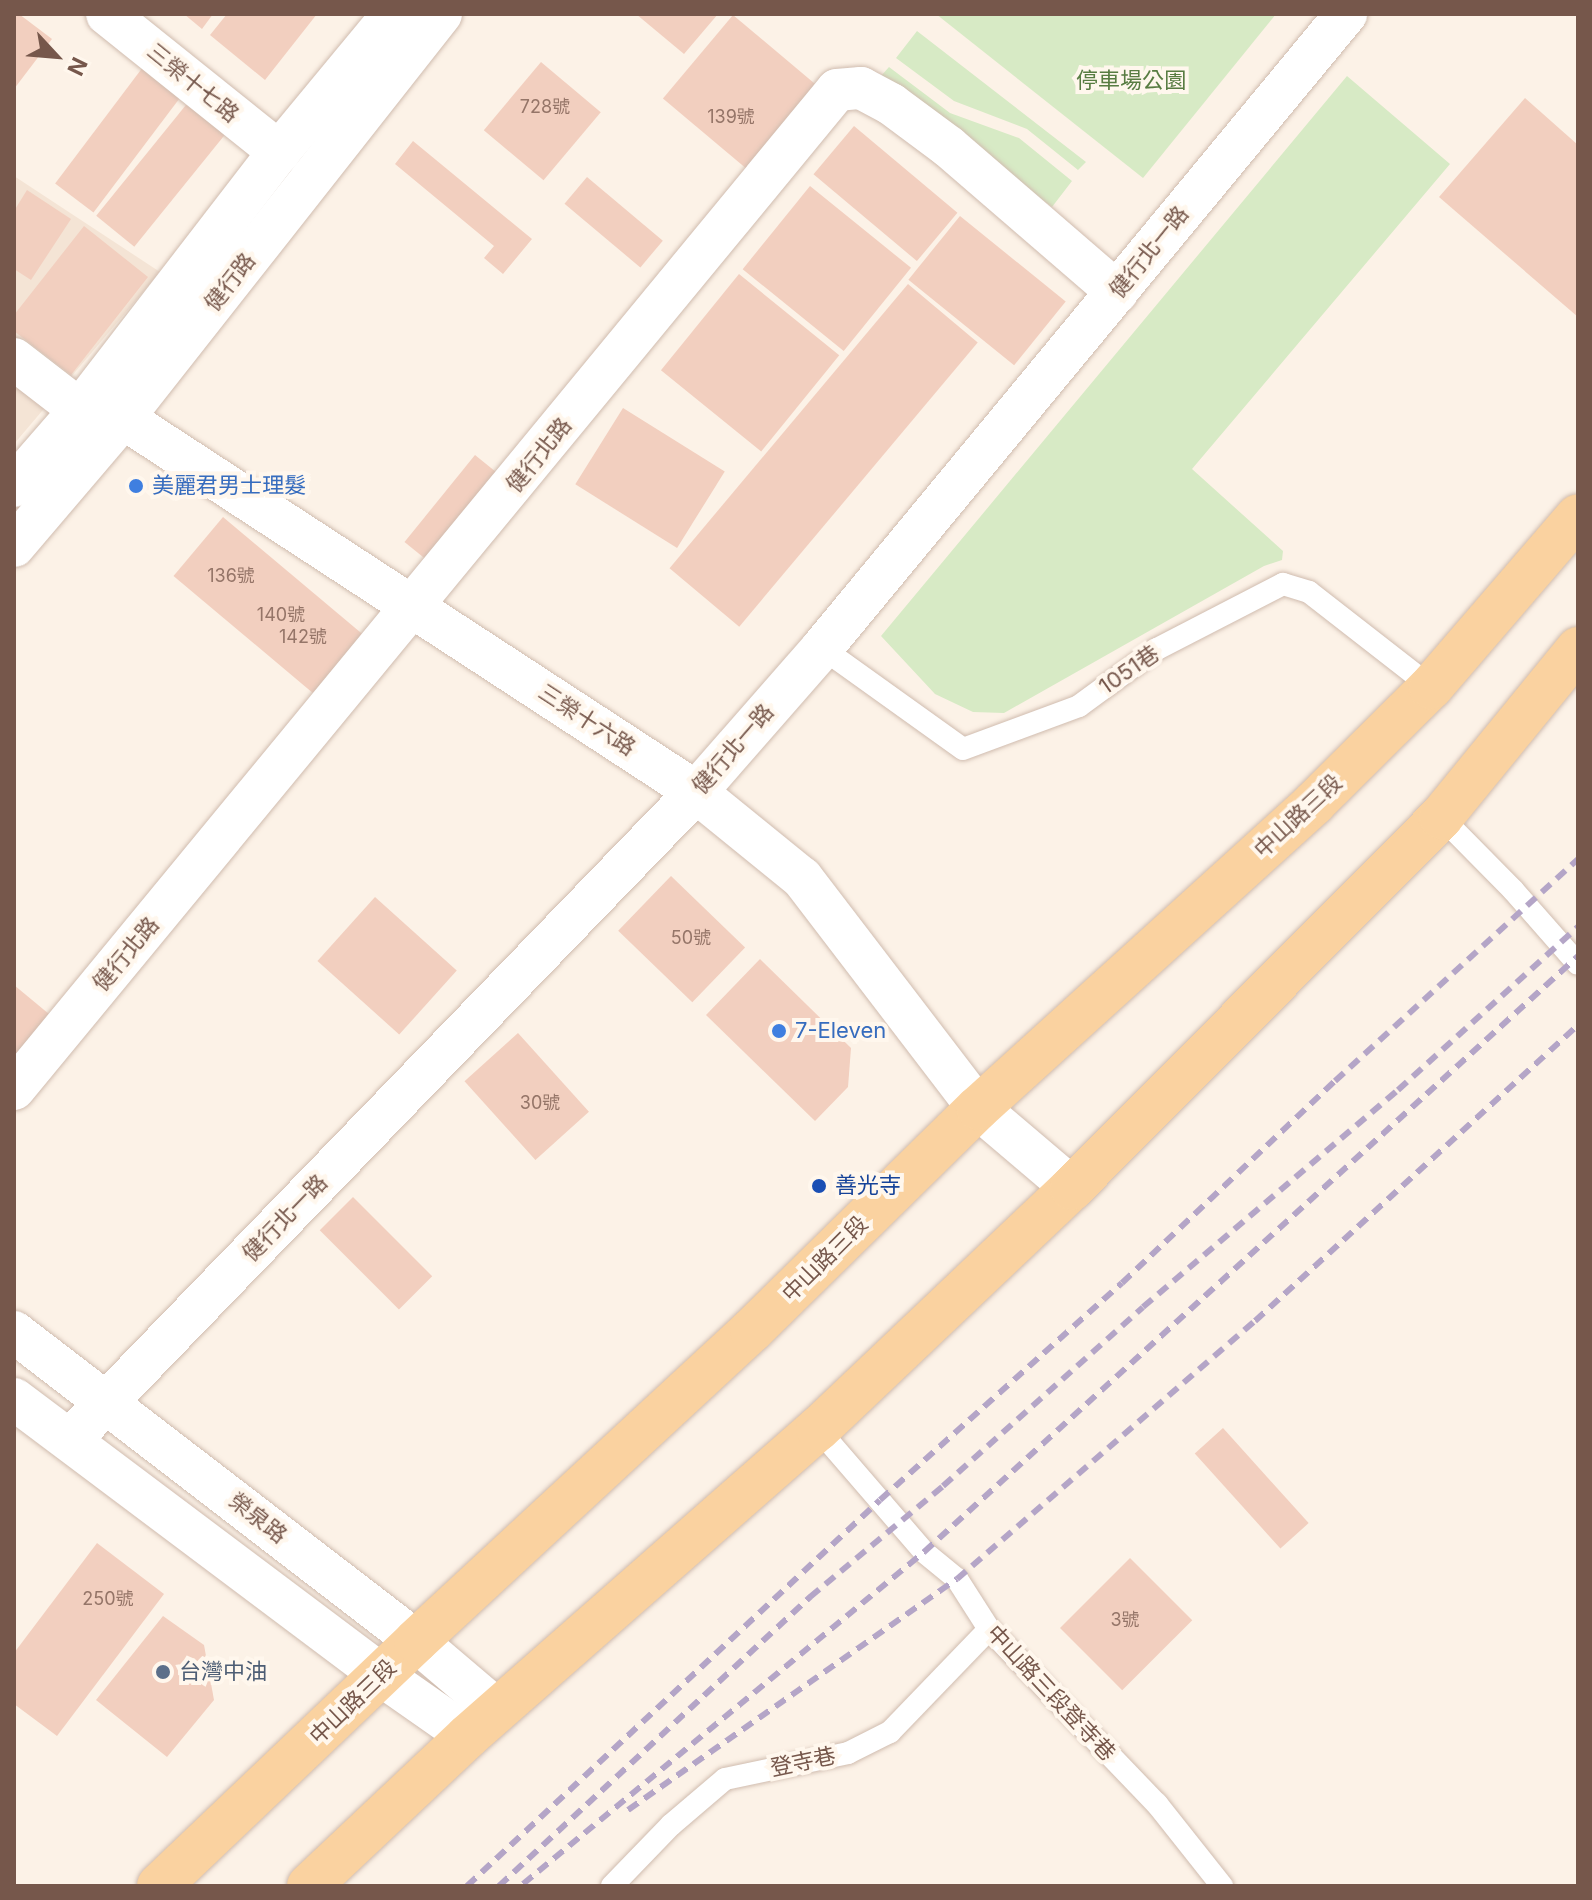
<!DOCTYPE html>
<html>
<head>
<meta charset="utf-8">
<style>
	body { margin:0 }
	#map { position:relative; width:1592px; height:1900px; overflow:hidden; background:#fcf2e7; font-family:Inter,"Noto Sans TC",sans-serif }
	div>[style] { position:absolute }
	.residential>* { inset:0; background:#f4e4d5 }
	.green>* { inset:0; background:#d7eac5 }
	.building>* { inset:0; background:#f2cfbf; transform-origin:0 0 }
	.roads { filter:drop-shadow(0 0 2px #d0bcaf) drop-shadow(0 0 2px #d0bcaf) }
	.lane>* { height:22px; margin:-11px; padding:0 11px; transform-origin:11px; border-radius:11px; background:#fff }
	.street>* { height:42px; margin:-21px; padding:0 21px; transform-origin:21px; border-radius:21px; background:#fff }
	.primary>* { height:44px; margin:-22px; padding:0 22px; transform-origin:22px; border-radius:22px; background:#fad2a0 }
	.rail>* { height:6px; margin-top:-3px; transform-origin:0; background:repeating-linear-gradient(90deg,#b4a5c7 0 12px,transparent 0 20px) }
	.dots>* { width:22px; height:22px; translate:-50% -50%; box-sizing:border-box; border:4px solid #fff7ed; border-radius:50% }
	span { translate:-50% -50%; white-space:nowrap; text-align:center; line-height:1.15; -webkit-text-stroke:8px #fff7ed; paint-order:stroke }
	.number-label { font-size:18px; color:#957568 }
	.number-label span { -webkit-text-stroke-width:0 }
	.park-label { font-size:22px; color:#587c42 }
	.street-label { font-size:22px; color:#76574b }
	.shop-label { font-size:22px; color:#366cbe }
	.left { translate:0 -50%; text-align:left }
	.transit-label { font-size:22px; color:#164399 }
	.service-label { font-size:22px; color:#4e5e75 }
	.frame { position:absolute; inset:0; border:16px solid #76574b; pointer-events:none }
	.north { position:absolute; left:16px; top:16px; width:80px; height:80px; -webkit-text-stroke:6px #fff7ed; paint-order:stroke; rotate:116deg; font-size:22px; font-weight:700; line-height:32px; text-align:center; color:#76574b }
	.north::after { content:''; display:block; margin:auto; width:28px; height:36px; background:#76574b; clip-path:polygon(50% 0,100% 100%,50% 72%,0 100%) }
</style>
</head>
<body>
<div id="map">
	<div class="residential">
		<div style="clip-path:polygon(14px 176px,160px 272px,14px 444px)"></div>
	</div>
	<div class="green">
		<div style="clip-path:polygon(936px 14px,1276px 14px,1143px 178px)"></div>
		<div style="clip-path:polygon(917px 31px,1086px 162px,1078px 170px,1027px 129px,954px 101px,896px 58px)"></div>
		<div style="clip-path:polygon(889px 67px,950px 113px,1019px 138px,1072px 181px,1052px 207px,881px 76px)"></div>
		<div style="clip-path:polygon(1347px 76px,1450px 164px,1192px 469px,1283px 551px,1282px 560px,1264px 566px,1004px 713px,973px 712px,935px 694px,881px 636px)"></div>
	</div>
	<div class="building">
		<div style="clip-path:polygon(14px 14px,19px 14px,52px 39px,14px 89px)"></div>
		<div style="clip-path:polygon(184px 14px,213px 14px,202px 29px)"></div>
		<div style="clip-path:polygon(227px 14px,317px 14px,265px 80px,210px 35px)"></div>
		<div style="clip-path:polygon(636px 14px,718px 14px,684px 54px)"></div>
		<div style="left:733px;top:15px;width:113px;height:109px;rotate:40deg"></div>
		<div style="left:541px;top:62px;width:78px;height:89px;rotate:40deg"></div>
		<div style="left:143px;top:67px;width:48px;height:146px;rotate:37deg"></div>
		<div style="clip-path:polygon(1525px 98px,1578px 145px,1578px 317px,1439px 197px)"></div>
		<div style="left:190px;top:100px;width:49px;height:149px;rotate:39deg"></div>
		<div style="left:854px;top:126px;width:135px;height:63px;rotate:40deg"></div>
		<div style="clip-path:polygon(413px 141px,532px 239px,503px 274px,484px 258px,494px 246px,395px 164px)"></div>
		<div style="left:587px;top:177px;width:99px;height:35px;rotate:40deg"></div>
		<div style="left:810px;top:186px;width:130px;height:107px;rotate:39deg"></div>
		<div style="clip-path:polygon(27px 190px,71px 219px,31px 280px,14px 269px,14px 211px)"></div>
		<div style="left:960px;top:216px;width:136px;height:82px;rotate:39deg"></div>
		<div style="clip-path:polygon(84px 226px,148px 277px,71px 375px,14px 331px,14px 315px)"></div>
		<div style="left:739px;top:274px;width:129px;height:124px;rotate:39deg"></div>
		<div style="left:908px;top:284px;width:91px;height:371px;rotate:40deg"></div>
		<div style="left:623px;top:408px;width:120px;height:90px;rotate:32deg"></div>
		<div style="left:475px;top:455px;width:27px;height:112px;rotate:39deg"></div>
		<div style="left:223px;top:517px;width:192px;height:77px;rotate:40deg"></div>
		<div style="left:671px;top:876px;width:103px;height:76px;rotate:44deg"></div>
		<div style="left:375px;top:897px;width:110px;height:86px;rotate:42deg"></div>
		<div style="clip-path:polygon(760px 959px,851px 1048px,848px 1087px,815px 1121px,706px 1015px)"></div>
		<div style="clip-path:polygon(14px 985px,49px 1014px,14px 1056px)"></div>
		<div style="left:518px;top:1033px;width:106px;height:72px;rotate:48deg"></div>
		<div style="left:353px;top:1197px;width:112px;height:47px;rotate:45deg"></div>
		<div style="left:1223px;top:1428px;width:128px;height:38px;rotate:48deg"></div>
		<div style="clip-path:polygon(97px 1543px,164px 1594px,57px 1736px,14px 1704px,14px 1653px)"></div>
		<div style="left:1130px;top:1558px;width:88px;height:99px;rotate:45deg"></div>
		<div style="clip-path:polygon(163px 1616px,204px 1645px,214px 1700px,167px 1757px,96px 1700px)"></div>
	</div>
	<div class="roads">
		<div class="lane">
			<div style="left:822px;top:648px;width:173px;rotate:35.6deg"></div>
			<div style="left:963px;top:749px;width:124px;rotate:-20.3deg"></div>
			<div style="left:1079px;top:706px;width:97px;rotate:-36.2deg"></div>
			<div style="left:1157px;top:649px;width:142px;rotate:-27.3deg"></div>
			<div style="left:1283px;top:584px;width:27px;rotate:17deg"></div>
			<div style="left:1309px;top:592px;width:155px;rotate:37.9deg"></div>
			<div style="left:1441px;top:817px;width:103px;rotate:45.4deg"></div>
			<div style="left:1513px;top:890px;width:98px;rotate:48.7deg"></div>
			<div style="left:818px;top:1429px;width:162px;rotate:49.2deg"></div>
			<div style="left:924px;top:1552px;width:43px;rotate:39.3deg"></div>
			<div style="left:957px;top:1579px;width:59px;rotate:57.4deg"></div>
			<div style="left:989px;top:1629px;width:243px;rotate:46.2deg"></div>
			<div style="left:1157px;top:1804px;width:105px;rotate:51.6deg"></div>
			<div style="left:612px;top:1886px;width:85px;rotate:-46deg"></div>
			<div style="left:671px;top:1825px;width:71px;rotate:-40.4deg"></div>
			<div style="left:725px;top:1779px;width:126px;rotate:-11.9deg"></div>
			<div style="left:848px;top:1753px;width:47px;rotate:-26.6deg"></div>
			<div style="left:890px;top:1732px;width:143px;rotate:-46.1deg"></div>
		</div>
		<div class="street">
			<div style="left:107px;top:14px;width:221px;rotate:38.7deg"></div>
			<div style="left:14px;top:359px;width:83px;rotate:37.7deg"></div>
			<div style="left:80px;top:410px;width:44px;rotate:10.5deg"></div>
			<div style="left:123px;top:418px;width:684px;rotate:33.13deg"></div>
			<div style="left:696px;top:792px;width:136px;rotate:39.1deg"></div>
			<div style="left:802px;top:878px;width:290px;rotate:52.6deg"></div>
			<div style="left:978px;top:1108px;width:123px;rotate:40.4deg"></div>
			<div style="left:14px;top:486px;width:101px;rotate:-49deg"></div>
			<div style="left:80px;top:410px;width:326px;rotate:-52.4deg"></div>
			<div style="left:279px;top:152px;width:179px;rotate:-50.4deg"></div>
			<div style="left:14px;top:546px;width:168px;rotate:-49.6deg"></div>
			<div style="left:123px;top:418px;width:514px;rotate:-51.79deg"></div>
			<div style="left:14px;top:1089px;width:1294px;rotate:-50.52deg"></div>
			<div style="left:837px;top:90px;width:24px;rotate:-5deg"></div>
			<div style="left:861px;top:88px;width:34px;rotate:28deg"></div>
			<div style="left:891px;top:104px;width:72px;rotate:36.6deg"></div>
			<div style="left:949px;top:147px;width:222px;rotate:40.8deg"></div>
			<div style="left:14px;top:1332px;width:507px;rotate:37.55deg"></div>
			<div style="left:416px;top:1641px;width:106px;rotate:40.4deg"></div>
			<div style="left:14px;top:1399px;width:459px;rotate:36.9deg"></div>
			<div style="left:381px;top:1675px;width:106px;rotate:35deg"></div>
			<div style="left:70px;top:1440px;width:901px;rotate:-45.99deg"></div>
			<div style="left:696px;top:792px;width:191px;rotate:-48.8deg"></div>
			<div style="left:822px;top:648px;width:823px;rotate:-50.43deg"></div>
		</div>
		<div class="primary">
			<div style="left:159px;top:1886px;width:355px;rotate:-43.6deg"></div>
			<div style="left:416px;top:1641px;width:458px;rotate:-42.8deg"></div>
			<div style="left:752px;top:1330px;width:317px;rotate:-44.5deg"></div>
			<div style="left:978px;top:1108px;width:454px;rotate:-42.2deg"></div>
			<div style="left:1314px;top:803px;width:165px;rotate:-44.8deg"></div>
			<div style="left:1431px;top:687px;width:225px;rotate:-49.3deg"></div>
			<div style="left:309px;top:1886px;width:219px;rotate:-43.3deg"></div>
			<div style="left:468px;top:1736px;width:466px;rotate:-41.3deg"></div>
			<div style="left:818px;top:1429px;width:350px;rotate:-43.5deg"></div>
			<div style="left:1072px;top:1188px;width:523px;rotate:-45.15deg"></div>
			<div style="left:1441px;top:817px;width:217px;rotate:-50.8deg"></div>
		</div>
	</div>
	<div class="rail">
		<div style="left:628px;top:1810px;width:402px;rotate:-35.1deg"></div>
		<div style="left:957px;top:1579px;width:394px;rotate:-40.9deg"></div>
		<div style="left:1255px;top:1321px;width:438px;rotate:-42.5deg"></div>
		<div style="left:523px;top:1884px;width:521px;rotate:-39.62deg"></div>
		<div style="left:924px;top:1552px;width:885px;rotate:-42.34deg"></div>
		<div style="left:467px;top:1886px;width:565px;rotate:-43.06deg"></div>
		<div style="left:880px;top:1500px;width:325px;rotate:-41.9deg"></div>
		<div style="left:1122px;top:1283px;width:294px;rotate:-43.5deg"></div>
		<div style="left:1335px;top:1081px;width:329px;rotate:-42.4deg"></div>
		<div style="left:499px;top:1886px;width:425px;rotate:-42.9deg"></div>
		<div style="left:810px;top:1597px;width:173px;rotate:-39.8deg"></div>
		<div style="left:943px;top:1486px;width:268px;rotate:-41.8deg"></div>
		<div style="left:1143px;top:1307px;width:335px;rotate:-40.4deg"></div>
		<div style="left:1398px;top:1090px;width:243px;rotate:-42.2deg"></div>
	</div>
	<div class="dots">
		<div style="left:136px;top:486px;background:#3f7fe0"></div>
		<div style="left:779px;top:1031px;background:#3f7fe0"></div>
		<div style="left:819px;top:1186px;background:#1a4fb4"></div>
		<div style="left:163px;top:1672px;background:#5c6f8a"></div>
	</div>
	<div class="number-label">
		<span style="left:545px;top:107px">728號</span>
		<span style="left:731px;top:117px">139號</span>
		<span style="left:231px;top:576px">136號</span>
		<span style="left:281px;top:615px">140號</span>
		<span style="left:303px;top:637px">142號</span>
		<span style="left:691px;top:938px">50號</span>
		<span style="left:540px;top:1103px">30號</span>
		<span style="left:108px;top:1599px">250號</span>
		<span style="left:1125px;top:1620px">3號</span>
	</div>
	<div class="park-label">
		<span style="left:1131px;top:81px">停車場公園</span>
	</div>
	<div class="street-label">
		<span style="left:193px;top:83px;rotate:39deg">三榮十七路</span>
		<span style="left:1149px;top:252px;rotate:-51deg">健行北一路</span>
		<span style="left:230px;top:282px;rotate:-52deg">健行路</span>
		<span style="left:539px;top:455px;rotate:-51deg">健行北路</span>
		<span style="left:1129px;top:670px;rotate:-35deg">1051巷</span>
		<span style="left:587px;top:720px;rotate:33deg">三榮十六路</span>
		<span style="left:733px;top:749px;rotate:-49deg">健行北一路</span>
		<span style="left:1298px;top:816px;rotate:-43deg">中山路三段</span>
		<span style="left:126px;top:954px;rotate:-50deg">健行北路</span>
		<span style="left:285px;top:1218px;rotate:-46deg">健行北一路</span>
		<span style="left:825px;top:1259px;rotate:-45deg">中山路三段</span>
		<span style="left:258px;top:1518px;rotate:38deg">榮泉路</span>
		<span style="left:1051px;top:1693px;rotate:47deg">中山路三段登寺巷</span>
		<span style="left:353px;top:1702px;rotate:-44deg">中山路三段</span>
		<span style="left:803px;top:1762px;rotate:-12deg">登寺巷</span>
	</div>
	<div class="shop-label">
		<span class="left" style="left:152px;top:486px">美麗君男士理髮</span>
		<span class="left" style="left:795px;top:1031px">7-Eleven</span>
	</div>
	<div class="transit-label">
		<span class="left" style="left:835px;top:1186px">善光寺</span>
	</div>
	<div class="service-label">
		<span class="left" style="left:179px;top:1672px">台灣中油</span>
	</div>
	<div class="frame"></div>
	<div class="north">N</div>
</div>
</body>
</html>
